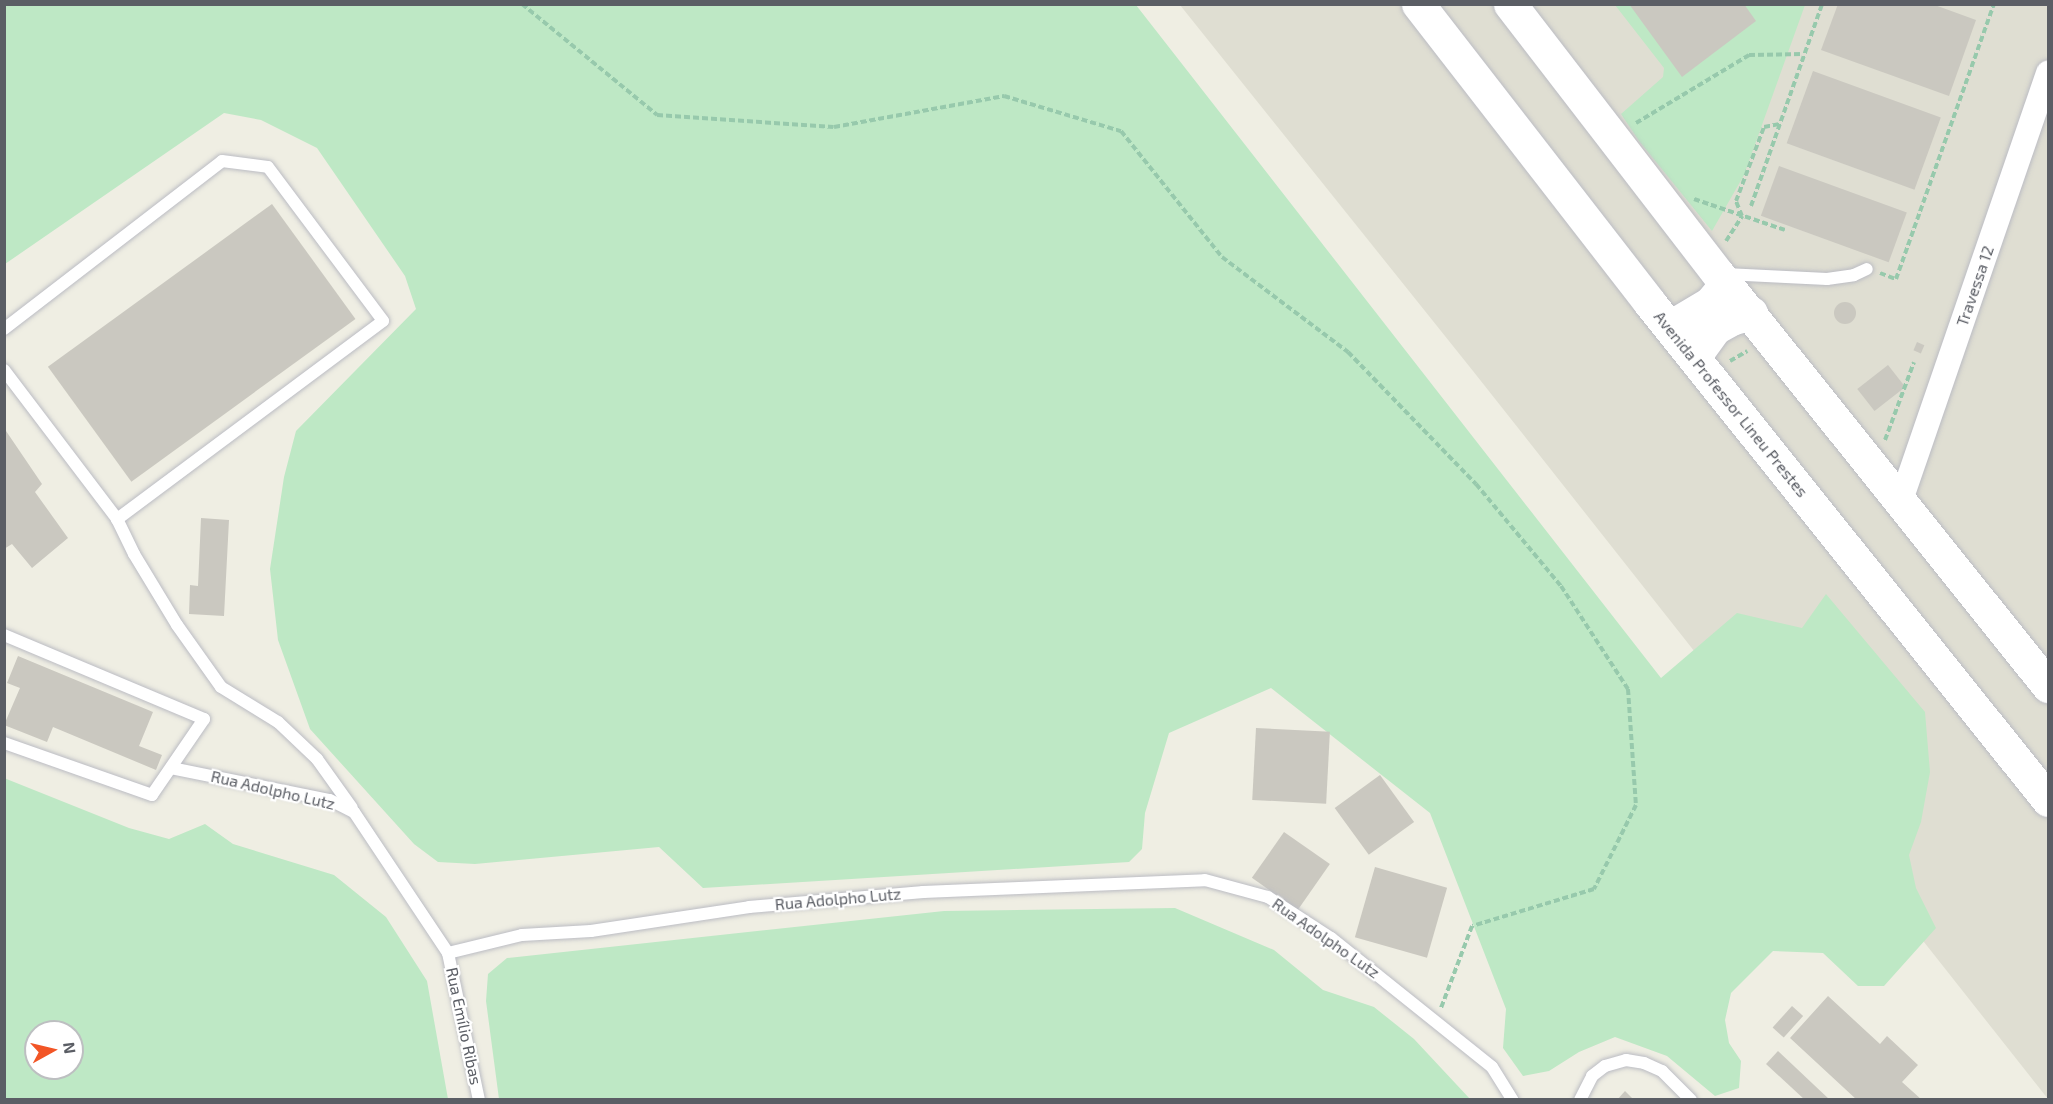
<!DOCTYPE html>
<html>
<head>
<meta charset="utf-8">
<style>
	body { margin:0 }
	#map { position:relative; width:2053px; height:1104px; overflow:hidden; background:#efeee3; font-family:"Exo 2",sans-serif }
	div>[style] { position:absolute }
	.education>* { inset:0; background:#dfded2 }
	.green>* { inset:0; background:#bee8c5 }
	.building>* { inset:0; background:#cac8c0; transform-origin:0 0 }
	.round { border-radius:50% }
	.path>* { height:4px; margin-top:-2px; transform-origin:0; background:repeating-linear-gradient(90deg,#97c9ac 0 6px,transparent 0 9px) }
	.roads { filter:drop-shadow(0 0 2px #bbbcc3) drop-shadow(0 0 2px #bbbcc3) }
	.lane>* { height:12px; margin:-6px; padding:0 6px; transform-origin:6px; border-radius:6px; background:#fff }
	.street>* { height:24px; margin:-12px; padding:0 12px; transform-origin:12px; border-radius:12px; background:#fff }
	.secondary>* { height:33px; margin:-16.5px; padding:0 16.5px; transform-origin:16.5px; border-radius:16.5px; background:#fff }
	span { translate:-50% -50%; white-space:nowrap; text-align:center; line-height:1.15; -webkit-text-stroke:4.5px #fff; paint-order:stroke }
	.street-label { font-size:16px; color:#5b5e65 }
	.frame { position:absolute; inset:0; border:6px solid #5b5e65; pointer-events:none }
	.north { position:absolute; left:24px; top:1020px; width:60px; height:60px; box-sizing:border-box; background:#fff; border:2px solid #bdbfc1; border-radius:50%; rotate:82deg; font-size:16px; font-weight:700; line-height:24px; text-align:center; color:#5b5e65 }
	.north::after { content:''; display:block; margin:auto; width:21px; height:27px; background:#f25526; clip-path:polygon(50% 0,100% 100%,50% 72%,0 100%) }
</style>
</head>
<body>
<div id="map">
	<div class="education">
		<div style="clip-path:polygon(1180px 5px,2048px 5px,2048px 1099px,1473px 371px)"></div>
	</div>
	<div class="green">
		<div style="clip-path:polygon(5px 5px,1136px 5px,1661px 678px,1737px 613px,1802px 628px,1826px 594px,1925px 712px,1930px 772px,1921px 822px,1909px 855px,1916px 888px,1936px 928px,1884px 986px,1858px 986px,1823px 953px,1773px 951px,1731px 993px,1725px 1020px,1729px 1043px,1741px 1061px,1739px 1088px,1715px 1096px,1667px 1056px,1615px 1037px,1579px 1052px,1549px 1071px,1523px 1076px,1503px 1048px,1506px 1009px,1430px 813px,1271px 688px,1169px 733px,1145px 813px,1142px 849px,1129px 862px,703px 888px,659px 847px,475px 864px,438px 862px,414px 844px,310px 729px,278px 640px,270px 569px,284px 477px,296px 431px,416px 309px,405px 276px,317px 148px,261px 120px,224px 113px,5px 264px)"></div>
		<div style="clip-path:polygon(1615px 5px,1805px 5px,1744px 175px,1712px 231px,1639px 141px,1621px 114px,1663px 77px,1664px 68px)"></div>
		<div style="clip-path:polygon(evenodd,4px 778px,129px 828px,169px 839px,205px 824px,233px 844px,334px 875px,386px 917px,427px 981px,448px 1099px,5px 1099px,4px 778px,36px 1032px,72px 1032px,72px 1068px,36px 1068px,36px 1032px)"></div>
		<div style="clip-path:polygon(1175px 908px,1274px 950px,1323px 990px,1374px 1007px,1414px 1039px,1470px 1099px,499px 1099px,486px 1001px,488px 974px,507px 958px,944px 911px)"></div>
	</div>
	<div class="building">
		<div style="clip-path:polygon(1629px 4px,1744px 4px,1756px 21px,1682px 77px)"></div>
		<div style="clip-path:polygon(1838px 4px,1932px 4px,1976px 20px,1949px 96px,1821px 50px)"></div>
		<div style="left:1813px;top:71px;width:136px;height:77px;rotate:20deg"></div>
		<div style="left:1779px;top:166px;width:136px;height:53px;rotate:20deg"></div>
		<div style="left:272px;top:204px;width:142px;height:277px;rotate:54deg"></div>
		<div class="round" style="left:1834px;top:302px;width:22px;height:22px"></div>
		<div style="left:1917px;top:342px;width:8px;height:9px;rotate:23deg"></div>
		<div style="left:1888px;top:365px;width:28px;height:39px;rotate:52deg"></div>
		<div style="clip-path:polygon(4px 428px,42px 484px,35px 492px,68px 538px,32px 568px,12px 544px,4px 549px)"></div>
		<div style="clip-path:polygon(201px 518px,229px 520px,224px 616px,189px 614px,190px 585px,198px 586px)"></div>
		<div style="clip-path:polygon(18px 656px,153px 712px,139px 746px,162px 755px,156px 770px,53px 727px,47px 742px,4px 725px,20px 688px,7px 683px)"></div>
		<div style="left:1256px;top:728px;width:74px;height:72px;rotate:3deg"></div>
		<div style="left:1380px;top:775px;width:58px;height:56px;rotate:54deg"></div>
		<div style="left:1284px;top:832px;width:56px;height:56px;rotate:35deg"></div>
		<div style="left:1375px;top:867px;width:75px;height:73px;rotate:16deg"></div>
		<div style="clip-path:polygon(1828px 996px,1880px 1044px,1887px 1036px,1918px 1065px,1902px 1082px,1922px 1100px,1857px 1100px,1790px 1038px)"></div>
		<div style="left:1792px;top:1006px;width:15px;height:29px;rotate:42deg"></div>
		<div style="clip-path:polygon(1778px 1051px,1830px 1100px,1805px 1100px,1766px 1064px)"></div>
		<div style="clip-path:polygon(1625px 1091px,1634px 1100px,1617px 1100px)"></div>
	</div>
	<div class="path">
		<div style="left:522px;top:4px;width:175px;rotate:39.4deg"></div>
		<div style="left:657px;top:115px;width:177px;rotate:3.9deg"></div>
		<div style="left:834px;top:127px;width:173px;rotate:-10.3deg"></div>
		<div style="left:1004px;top:96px;width:122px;rotate:16.7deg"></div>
		<div style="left:1121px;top:131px;width:161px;rotate:51.3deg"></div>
		<div style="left:1222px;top:257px;width:158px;rotate:37deg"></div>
		<div style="left:1348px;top:352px;width:184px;rotate:45.9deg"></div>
		<div style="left:1476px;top:484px;width:133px;rotate:50.2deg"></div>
		<div style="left:1561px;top:586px;width:123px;rotate:57deg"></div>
		<div style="left:1628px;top:689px;width:116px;rotate:86.1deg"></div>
		<div style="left:1636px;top:805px;width:94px;rotate:116.6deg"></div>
		<div style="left:1594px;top:889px;width:127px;rotate:163.1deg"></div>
		<div style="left:1472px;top:926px;width:88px;rotate:110.7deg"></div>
		<div style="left:1636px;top:123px;width:132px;rotate:-31deg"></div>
		<div style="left:1749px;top:55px;width:53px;rotate:-1.1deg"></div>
		<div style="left:1694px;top:199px;width:96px;rotate:18.8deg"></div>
		<div style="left:1751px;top:206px;width:214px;rotate:-70.6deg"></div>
		<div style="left:1726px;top:241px;width:30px;rotate:-57deg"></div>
		<div style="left:1742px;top:216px;width:16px;rotate:-112deg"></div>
		<div style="left:1736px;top:201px;width:79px;rotate:-69.3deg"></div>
		<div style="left:1764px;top:127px;width:15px;rotate:-11deg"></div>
		<div style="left:1880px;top:273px;width:17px;rotate:21deg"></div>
		<div style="left:1896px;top:279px;width:292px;rotate:-70.4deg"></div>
		<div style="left:1730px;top:361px;width:20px;rotate:-30deg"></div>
		<div style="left:1885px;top:440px;width:83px;rotate:-69.6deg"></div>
	</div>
	<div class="roads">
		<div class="lane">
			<div style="left:1725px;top:274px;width:102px;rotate:2.8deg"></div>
			<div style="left:1827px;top:279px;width:27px;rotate:-8deg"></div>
			<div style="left:1854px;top:275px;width:14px;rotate:-25deg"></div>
			<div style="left:4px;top:329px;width:275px;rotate:-37.6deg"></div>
			<div style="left:222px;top:161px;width:46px;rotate:7.4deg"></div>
			<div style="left:268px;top:167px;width:192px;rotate:53.2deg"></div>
			<div style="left:383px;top:321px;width:332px;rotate:143.3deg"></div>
			<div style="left:4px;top:370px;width:187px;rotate:52.8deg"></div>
			<div style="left:117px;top:519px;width:39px;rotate:64deg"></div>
			<div style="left:134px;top:554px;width:83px;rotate:58.8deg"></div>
			<div style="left:177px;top:625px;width:76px;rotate:54.6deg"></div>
			<div style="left:221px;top:687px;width:67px;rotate:31.6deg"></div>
			<div style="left:278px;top:722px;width:54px;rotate:43.5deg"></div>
			<div style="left:317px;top:759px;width:60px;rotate:54.5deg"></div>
			<div style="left:4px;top:635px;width:217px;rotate:22.8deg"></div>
			<div style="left:204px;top:719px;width:92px;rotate:124.4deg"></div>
			<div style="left:152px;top:795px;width:157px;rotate:-160.6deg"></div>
			<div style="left:171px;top:768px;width:162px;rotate:11.4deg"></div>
			<div style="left:330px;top:800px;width:27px;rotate:27deg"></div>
			<div style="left:354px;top:812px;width:169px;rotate:56.3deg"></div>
			<div style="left:448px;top:953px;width:76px;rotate:-13.7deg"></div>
			<div style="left:522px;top:935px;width:69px;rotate:-3.3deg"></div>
			<div style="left:591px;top:931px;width:160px;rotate:-8.6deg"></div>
			<div style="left:749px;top:907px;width:175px;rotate:-4.9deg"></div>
			<div style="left:923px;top:892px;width:282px;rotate:-2.4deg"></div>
			<div style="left:1205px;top:880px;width:65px;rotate:15.1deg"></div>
			<div style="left:1268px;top:897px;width:75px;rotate:33.1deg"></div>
			<div style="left:1331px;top:938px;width:206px;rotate:38.7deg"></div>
			<div style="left:1492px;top:1067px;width:39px;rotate:58deg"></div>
			<div style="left:448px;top:953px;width:150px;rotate:78.1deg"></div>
			<div style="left:1580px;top:1100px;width:27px;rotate:-63deg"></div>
			<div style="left:1592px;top:1076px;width:16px;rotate:-38deg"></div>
			<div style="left:1605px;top:1066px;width:22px;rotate:-16deg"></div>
			<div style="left:1626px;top:1060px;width:18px;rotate:9deg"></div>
			<div style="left:1644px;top:1063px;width:20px;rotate:24deg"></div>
			<div style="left:1662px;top:1071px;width:41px;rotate:45deg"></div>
		</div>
		<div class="street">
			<div style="left:1901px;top:500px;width:452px;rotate:-71deg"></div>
		</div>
		<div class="secondary">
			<div style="left:1418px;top:4px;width:377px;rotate:52.2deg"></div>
			<div style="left:1649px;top:302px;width:638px;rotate:51.3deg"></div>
			<div style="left:1510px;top:4px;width:341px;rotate:52.4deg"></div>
			<div style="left:1718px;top:274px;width:528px;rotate:51.31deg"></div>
			<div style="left:1670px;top:327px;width:47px;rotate:-31deg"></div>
			<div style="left:1710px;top:303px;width:25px;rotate:-50deg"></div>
			<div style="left:1694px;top:357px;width:36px;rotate:-54deg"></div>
			<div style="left:1715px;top:328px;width:18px;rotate:-29deg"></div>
			<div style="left:1731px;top:319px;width:21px;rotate:-17deg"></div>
		</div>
	</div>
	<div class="street-label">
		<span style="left:1975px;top:286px;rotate:-71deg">Travessa 12</span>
		<span style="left:1731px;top:404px;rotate:51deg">Avenida Professor Lineu Prestes</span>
		<span style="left:273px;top:790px;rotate:13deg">Rua Adolpho Lutz</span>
		<span style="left:838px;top:899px;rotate:-5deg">Rua Adolpho Lutz</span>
		<span style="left:1326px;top:938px;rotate:35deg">Rua Adolpho Lutz</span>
		<span style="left:464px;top:1026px;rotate:78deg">Rua Emílio Ribas</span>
	</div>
	<div class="frame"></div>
	<div class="north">N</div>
</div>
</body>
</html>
